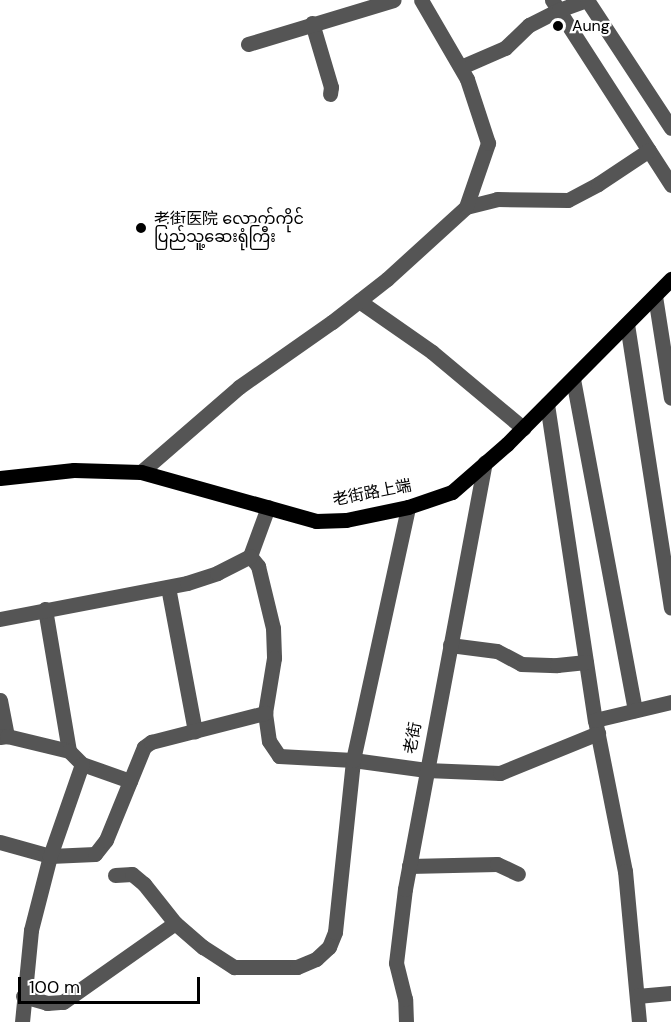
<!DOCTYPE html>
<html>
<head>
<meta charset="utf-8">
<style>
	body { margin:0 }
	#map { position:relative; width:671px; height:1022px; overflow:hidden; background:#fff; font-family:"DM Sans","Noto Sans SC","Noto Sans Myanmar",sans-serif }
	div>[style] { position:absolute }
	.minor>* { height:15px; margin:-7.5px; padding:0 7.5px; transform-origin:7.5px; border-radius:7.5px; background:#555 }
	.major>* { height:15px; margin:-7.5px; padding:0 7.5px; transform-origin:7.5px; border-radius:7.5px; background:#000 }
	.dots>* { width:16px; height:16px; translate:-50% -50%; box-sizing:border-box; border:3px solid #fff; border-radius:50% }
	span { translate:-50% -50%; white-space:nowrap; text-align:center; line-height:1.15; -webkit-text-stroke:4.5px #fff; paint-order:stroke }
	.poi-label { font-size:16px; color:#000 }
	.left { translate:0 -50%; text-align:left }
	.street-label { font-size:16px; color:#000 }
	.scale { position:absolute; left:18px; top:977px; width:182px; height:27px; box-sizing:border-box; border:3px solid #000; border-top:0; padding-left:8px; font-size:18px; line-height:21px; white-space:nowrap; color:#000; -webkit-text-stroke:4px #fff; paint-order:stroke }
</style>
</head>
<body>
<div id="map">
	<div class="minor">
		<div style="left:552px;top:0;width:220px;rotate:57.2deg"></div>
		<div style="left:312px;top:23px;width:67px;rotate:73.5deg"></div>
		<div style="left:331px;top:87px;width:7px;rotate:98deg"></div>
		<div style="left:248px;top:44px;width:152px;rotate:-16.8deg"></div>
		<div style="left:461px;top:67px;width:48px;rotate:-23.4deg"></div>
		<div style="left:505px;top:48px;width:33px;rotate:-44deg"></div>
		<div style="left:529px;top:25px;width:34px;rotate:-27deg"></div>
		<div style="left:559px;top:10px;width:30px;rotate:-20deg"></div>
		<div style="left:587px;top:0;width:153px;rotate:56.7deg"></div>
		<div style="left:466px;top:207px;width:32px;rotate:-14deg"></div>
		<div style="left:497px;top:199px;width:71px;rotate:0.8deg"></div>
		<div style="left:568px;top:200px;width:34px;rotate:-28deg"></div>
		<div style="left:598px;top:184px;width:61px;rotate:-33.7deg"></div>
		<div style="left:655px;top:296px;width:103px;rotate:81.1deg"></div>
		<div style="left:359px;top:301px;width:89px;rotate:34.9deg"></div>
		<div style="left:432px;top:352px;width:119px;rotate:39.9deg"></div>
		<div style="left:627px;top:324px;width:287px;rotate:81.2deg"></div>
		<div style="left:573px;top:379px;width:337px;rotate:79.4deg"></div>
		<div style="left:547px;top:404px;width:320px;rotate:81.4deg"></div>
		<div style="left:595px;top:720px;width:154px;rotate:78.8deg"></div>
		<div style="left:625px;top:871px;width:152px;rotate:84.7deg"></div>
		<div style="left:141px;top:472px;width:130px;rotate:-40.9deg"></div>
		<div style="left:239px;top:387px;width:113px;rotate:-35deg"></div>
		<div style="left:332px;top:322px;width:70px;rotate:-38deg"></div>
		<div style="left:387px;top:279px;width:107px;rotate:-42.3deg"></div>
		<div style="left:466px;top:207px;width:68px;rotate:-71deg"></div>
		<div style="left:488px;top:143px;width:67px;rotate:-108.2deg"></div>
		<div style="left:467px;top:79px;width:91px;rotate:-120.2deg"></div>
		<div style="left:268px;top:507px;width:52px;rotate:110.2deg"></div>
		<div style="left:250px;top:556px;width:13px;rotate:51deg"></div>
		<div style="left:258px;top:566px;width:64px;rotate:76.4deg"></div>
		<div style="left:273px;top:628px;width:30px;rotate:88deg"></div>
		<div style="left:274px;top:658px;width:56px;rotate:99.3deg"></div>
		<div style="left:265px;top:713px;width:28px;rotate:82deg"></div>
		<div style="left:269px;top:741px;width:18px;rotate:56deg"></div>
		<div style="left:279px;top:756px;width:74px;rotate:3.1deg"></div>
		<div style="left:353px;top:760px;width:74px;rotate:7.8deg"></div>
		<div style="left:426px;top:770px;width:74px;rotate:2.3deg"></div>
		<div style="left:500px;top:773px;width:106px;rotate:-22.2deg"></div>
		<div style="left:168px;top:587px;width:147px;rotate:79.4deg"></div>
		<div style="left:45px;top:609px;width:144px;rotate:80.4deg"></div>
		<div style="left:0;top:619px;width:190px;rotate:-10.9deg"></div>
		<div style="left:187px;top:583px;width:32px;rotate:-18deg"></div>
		<div style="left:217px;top:573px;width:37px;rotate:-27deg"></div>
		<div style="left:450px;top:645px;width:47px;rotate:7.3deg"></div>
		<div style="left:497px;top:651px;width:27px;rotate:28deg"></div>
		<div style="left:521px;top:664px;width:36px;rotate:2deg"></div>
		<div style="left:557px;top:665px;width:29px;rotate:-6deg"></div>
		<div style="left:0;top:700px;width:37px;rotate:79deg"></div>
		<div style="left:595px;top:720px;width:78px;rotate:-13.3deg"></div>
		<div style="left:0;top:737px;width:7px;rotate:-8deg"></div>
		<div style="left:7px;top:736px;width:64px;rotate:13.6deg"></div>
		<div style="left:69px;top:751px;width:18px;rotate:45deg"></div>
		<div style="left:82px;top:764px;width:51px;rotate:19.5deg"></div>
		<div style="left:0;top:842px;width:52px;rotate:15.6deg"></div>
		<div style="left:50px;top:856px;width:45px;rotate:-2.5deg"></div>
		<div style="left:95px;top:854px;width:18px;rotate:-52deg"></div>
		<div style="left:106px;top:840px;width:100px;rotate:-67.8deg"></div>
		<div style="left:144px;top:747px;width:9px;rotate:-36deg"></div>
		<div style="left:151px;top:742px;width:118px;rotate:-14.3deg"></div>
		<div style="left:409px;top:866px;width:88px;rotate:-1.3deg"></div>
		<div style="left:497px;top:864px;width:23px;rotate:25deg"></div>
		<div style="left:115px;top:875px;width:17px;rotate:-3deg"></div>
		<div style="left:132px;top:874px;width:16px;rotate:40deg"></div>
		<div style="left:144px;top:884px;width:50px;rotate:51.5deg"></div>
		<div style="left:175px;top:923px;width:37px;rotate:41deg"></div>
		<div style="left:203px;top:947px;width:37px;rotate:33deg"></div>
		<div style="left:234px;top:967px;width:63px"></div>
		<div style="left:297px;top:967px;width:21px;rotate:-23deg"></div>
		<div style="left:316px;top:959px;width:18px;rotate:-43deg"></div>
		<div style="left:329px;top:947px;width:16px;rotate:-68deg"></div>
		<div style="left:335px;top:932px;width:173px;rotate:-84deg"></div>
		<div style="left:353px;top:760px;width:259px;rotate:-77.7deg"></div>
		<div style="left:23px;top:996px;width:25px;rotate:16deg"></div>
		<div style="left:47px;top:1003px;width:16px;rotate:-4deg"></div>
		<div style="left:63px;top:1002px;width:137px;rotate:-35.2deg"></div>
		<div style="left:637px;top:996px;width:34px;rotate:-5deg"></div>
		<div style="left:22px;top:1022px;width:92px;rotate:-84.4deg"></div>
		<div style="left:31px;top:930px;width:76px;rotate:-75.6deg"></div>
		<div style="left:50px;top:856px;width:97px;rotate:-70.8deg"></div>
		<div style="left:406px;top:1022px;width:23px;rotate:-92deg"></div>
		<div style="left:405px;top:999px;width:37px;rotate:-104deg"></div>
		<div style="left:396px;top:963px;width:75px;rotate:-83.1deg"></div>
		<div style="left:405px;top:889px;width:434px;rotate:-79.4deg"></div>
	</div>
	<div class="major">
		<div style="left:0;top:478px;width:74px;rotate:-6.2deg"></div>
		<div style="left:74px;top:470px;width:67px;rotate:1.7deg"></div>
		<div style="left:141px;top:472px;width:182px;rotate:15.6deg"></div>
		<div style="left:316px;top:521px;width:30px;rotate:-2deg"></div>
		<div style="left:346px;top:520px;width:63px;rotate:-11.8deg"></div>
		<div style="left:408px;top:507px;width:46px;rotate:-18.8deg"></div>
		<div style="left:452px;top:492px;width:73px;rotate:-41.1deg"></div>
		<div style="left:507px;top:444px;width:233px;rotate:-45.2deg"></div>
	</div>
	<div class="dots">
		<div style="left:558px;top:26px;background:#000"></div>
		<div style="left:141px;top:228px;background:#000"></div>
	</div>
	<div class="poi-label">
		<span class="left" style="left:572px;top:26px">Aung</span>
		<span class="left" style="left:154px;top:228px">老街医院 လောက်ကိုင်<br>ပြည်သူ့ဆေးရုံကြီး</span>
	</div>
	<div class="street-label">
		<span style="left:372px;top:493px;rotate:-11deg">老街路上端</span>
		<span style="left:413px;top:738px;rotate:-79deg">老街</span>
	</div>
	<div class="scale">100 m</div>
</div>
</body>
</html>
